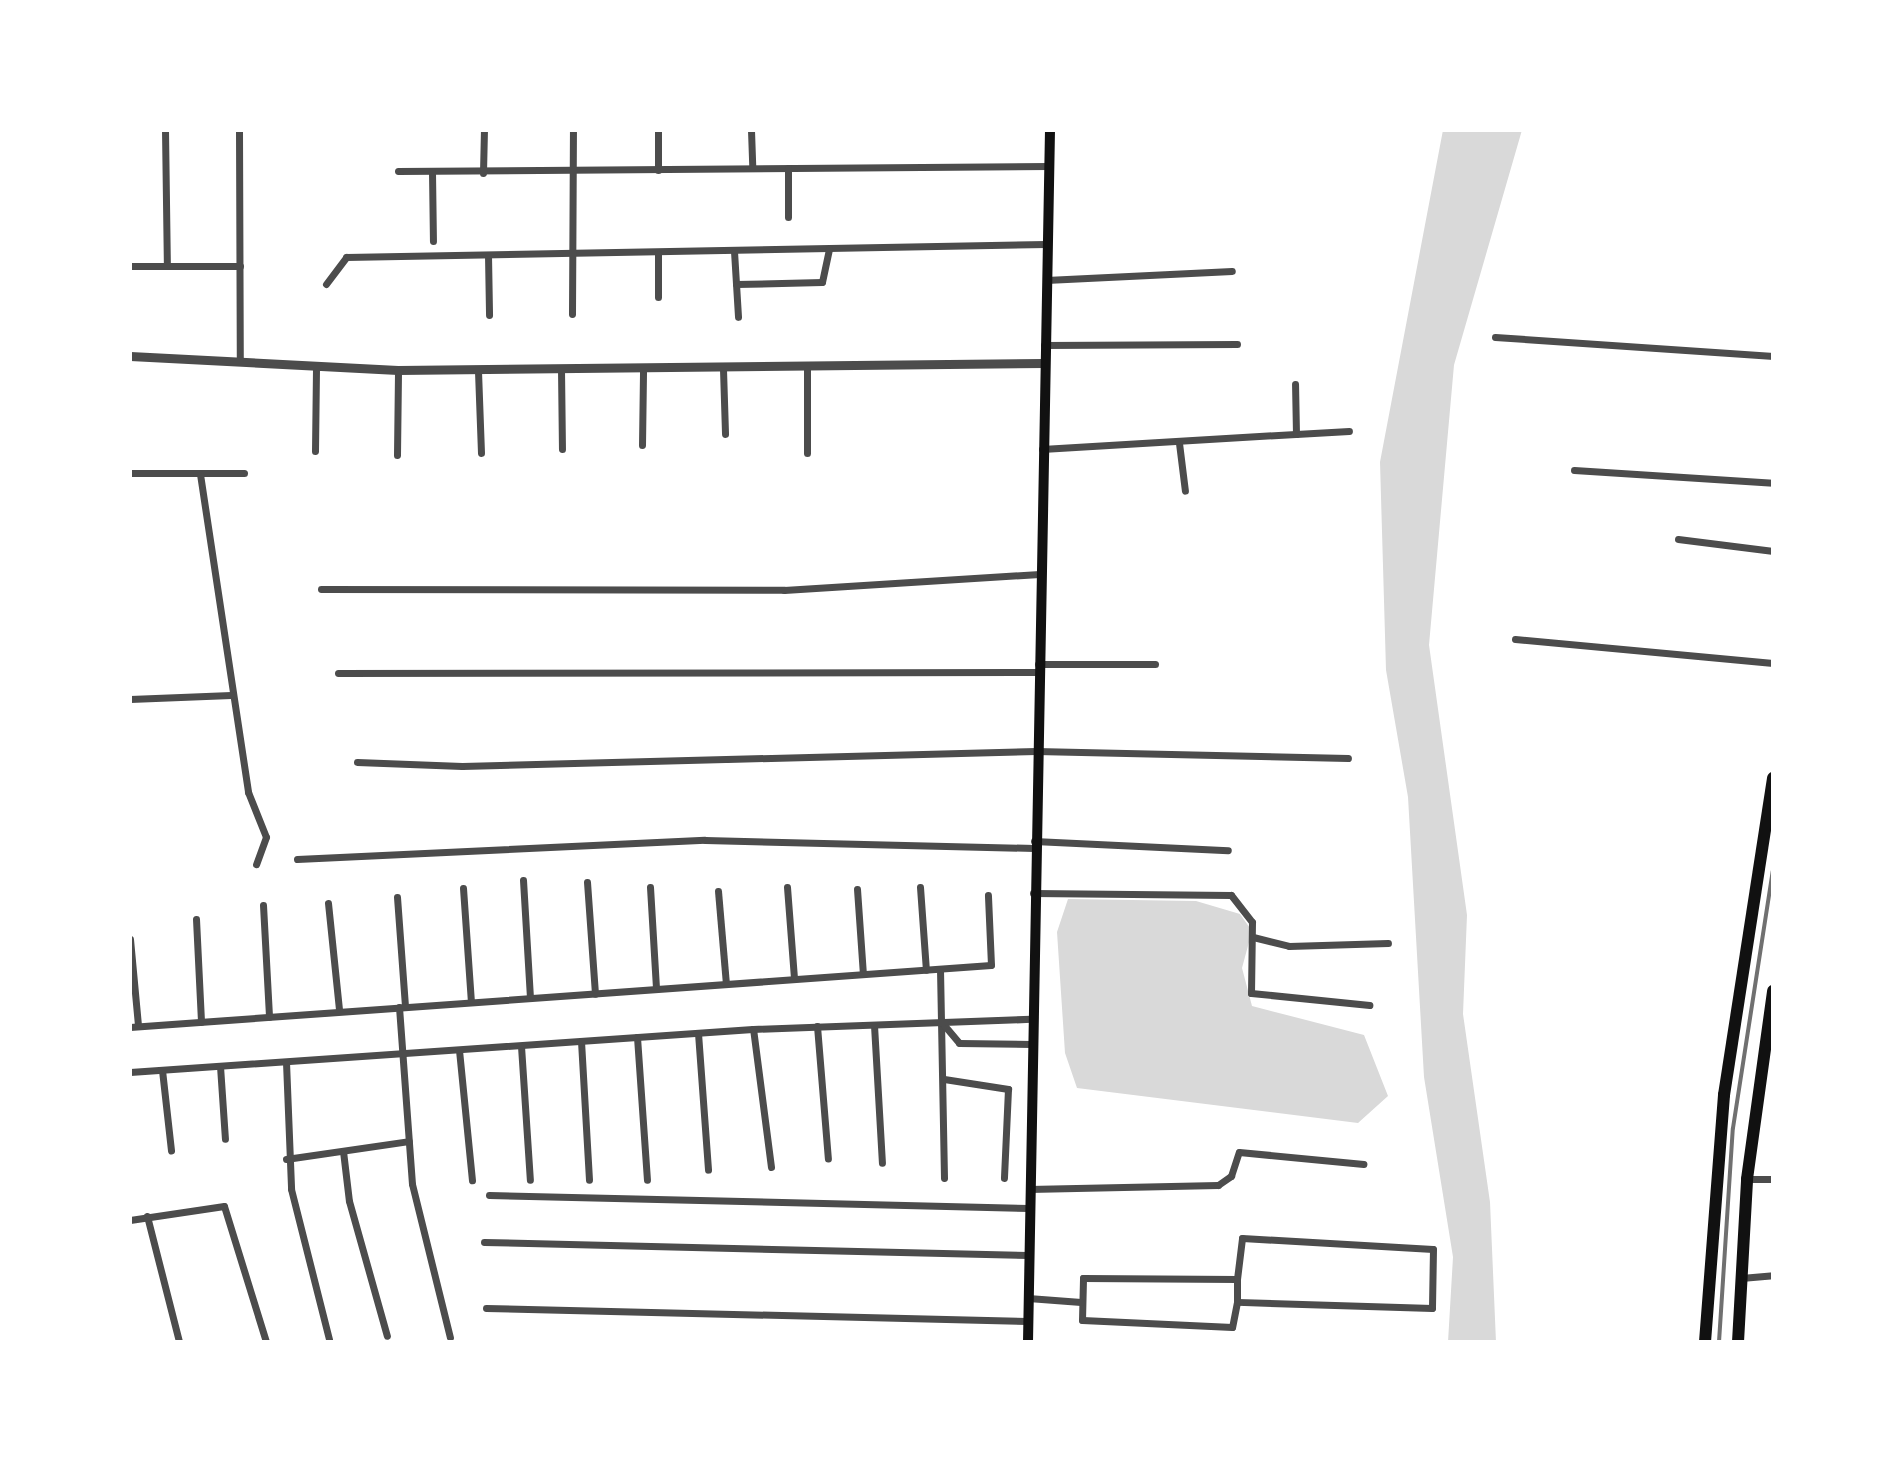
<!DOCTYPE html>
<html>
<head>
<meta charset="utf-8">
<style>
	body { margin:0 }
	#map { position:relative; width:1903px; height:1472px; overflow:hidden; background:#fff; font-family:"PT Serif",serif }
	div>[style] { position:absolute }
	.water>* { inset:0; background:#d9d9d9 }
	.minor>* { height:7px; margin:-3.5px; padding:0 3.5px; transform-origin:3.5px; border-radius:3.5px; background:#4c4c4c }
	.tertiary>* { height:9px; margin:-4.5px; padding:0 4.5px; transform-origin:4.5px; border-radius:4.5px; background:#4c4c4c }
	.secondary>* { height:10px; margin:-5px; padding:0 5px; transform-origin:5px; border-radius:5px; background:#111 }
	.primary>* { height:12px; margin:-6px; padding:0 6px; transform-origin:6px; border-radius:6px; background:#111 }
	.rail>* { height:4px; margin:-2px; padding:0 2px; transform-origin:2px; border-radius:2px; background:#707070 }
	span { translate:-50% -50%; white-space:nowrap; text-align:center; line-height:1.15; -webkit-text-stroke:6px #fff; paint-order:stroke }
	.frame { position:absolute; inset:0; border:132px solid #fff; pointer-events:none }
</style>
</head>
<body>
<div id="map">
	<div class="water">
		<div style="clip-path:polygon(1443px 130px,1522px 130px,1454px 365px,1429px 645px,1467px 915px,1463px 1014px,1490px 1202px,1496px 1342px,1448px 1342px,1453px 1257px,1424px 1077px,1408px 797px,1386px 670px,1380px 462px)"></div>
		<div style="clip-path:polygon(1068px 899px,1196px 901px,1240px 914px,1252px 931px,1242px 968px,1252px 1006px,1364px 1035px,1388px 1096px,1358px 1123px,1077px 1088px,1065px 1053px,1057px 932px)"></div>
	</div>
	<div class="minor">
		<div style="left:165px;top:130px;width:135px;rotate:89.2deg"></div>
		<div style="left:239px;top:130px;width:232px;rotate:89.8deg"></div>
		<div style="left:658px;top:130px;width:40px;rotate:90deg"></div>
		<div style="left:751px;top:130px;width:38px;rotate:88deg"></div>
		<div style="left:398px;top:171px;width:651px;rotate:-0.44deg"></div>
		<div style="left:432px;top:172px;width:69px;rotate:89.2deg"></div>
		<div style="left:483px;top:173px;width:43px;rotate:-88.7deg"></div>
		<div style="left:788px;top:217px;width:49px;rotate:-90deg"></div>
		<div style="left:734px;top:251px;width:66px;rotate:86.5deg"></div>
		<div style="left:488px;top:255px;width:60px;rotate:89deg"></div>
		<div style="left:130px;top:266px;width:110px"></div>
		<div style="left:1046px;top:280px;width:186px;rotate:-2.8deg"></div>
		<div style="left:326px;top:284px;width:34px;rotate:-53deg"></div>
		<div style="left:346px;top:257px;width:700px;rotate:-1.06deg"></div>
		<div style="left:736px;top:284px;width:86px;rotate:-1.3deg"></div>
		<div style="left:822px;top:282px;width:34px;rotate:-78deg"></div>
		<div style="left:658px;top:297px;width:43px;rotate:-90deg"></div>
		<div style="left:572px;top:314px;width:184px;rotate:-89.7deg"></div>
		<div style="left:1495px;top:337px;width:279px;rotate:3.9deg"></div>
		<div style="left:1044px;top:345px;width:193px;rotate:-0.3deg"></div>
		<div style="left:807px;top:368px;width:85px;rotate:90deg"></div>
		<div style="left:561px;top:369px;width:80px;rotate:89.3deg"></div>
		<div style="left:723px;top:369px;width:65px;rotate:88.2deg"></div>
		<div style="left:478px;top:371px;width:82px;rotate:87.9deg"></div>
		<div style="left:1296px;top:434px;width:53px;rotate:-3.2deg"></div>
		<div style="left:1179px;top:443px;width:48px;rotate:82.9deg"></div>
		<div style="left:642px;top:445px;width:76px;rotate:-89.2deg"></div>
		<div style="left:1042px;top:449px;width:254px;rotate:-3.4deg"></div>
		<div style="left:1296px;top:434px;width:50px;rotate:-91.1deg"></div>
		<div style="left:315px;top:451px;width:84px;rotate:-89.3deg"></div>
		<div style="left:397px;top:455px;width:85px;rotate:-89.3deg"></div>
		<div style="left:1574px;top:470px;width:199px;rotate:3.7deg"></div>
		<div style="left:130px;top:473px;width:114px"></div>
		<div style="left:200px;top:474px;width:322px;rotate:81.4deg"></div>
		<div style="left:248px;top:792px;width:48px;rotate:68.2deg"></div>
		<div style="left:266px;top:837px;width:29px;rotate:110deg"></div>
		<div style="left:1678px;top:539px;width:96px;rotate:7.2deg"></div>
		<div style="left:321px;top:589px;width:463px;rotate:0.1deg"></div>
		<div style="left:784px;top:590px;width:256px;rotate:-3.6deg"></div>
		<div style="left:1515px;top:639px;width:259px;rotate:5.3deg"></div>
		<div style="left:1038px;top:664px;width:117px"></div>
		<div style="left:338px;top:673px;width:700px;rotate:-0.08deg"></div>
		<div style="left:130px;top:699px;width:101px;rotate:-2.3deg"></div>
		<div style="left:357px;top:762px;width:105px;rotate:2.2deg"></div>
		<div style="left:462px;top:766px;width:574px;rotate:-1.5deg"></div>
		<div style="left:1036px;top:751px;width:312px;rotate:1.3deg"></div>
		<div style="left:1034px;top:841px;width:194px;rotate:2.7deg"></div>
		<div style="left:297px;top:859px;width:408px;rotate:-2.7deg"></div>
		<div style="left:705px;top:840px;width:329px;rotate:1.4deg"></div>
		<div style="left:523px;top:880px;width:118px;rotate:86.6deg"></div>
		<div style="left:587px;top:882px;width:112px;rotate:85.9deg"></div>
		<div style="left:650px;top:887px;width:102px;rotate:86.6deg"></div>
		<div style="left:787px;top:887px;width:92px;rotate:85.6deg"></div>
		<div style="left:920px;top:887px;width:83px;rotate:85.9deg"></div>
		<div style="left:463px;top:888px;width:114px;rotate:86deg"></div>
		<div style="left:857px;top:889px;width:85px;rotate:86deg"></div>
		<div style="left:718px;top:891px;width:93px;rotate:85.1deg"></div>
		<div style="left:1033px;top:893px;width:198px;rotate:0.6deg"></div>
		<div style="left:1231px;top:895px;width:34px;rotate:52deg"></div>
		<div style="left:1252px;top:922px;width:71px;rotate:90.8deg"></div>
		<div style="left:1251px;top:993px;width:119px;rotate:5.8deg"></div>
		<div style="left:397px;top:897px;width:110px;rotate:85.8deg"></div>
		<div style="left:328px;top:903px;width:107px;rotate:84.1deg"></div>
		<div style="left:263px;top:905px;width:112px;rotate:86.9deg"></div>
		<div style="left:196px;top:919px;width:103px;rotate:87.2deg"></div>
		<div style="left:1253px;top:937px;width:37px;rotate:14deg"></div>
		<div style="left:1289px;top:946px;width:99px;rotate:-1.7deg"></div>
		<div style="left:130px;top:939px;width:87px;rotate:84.7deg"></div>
		<div style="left:940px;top:969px;width:209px;rotate:88.9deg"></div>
		<div style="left:399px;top:1007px;width:177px;rotate:85.8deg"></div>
		<div style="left:412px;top:1184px;width:158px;rotate:76.1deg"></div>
		<div style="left:874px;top:1025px;width:138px;rotate:86.7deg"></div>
		<div style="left:944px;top:1025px;width:23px;rotate:50deg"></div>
		<div style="left:959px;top:1043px;width:72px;rotate:0.8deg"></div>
		<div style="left:817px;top:1026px;width:133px;rotate:85.3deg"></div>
		<div style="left:130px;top:1027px;width:863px;rotate:-4.12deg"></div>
		<div style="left:991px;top:965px;width:70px;rotate:-92.5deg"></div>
		<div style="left:698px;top:1033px;width:137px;rotate:85.8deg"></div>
		<div style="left:637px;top:1037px;width:143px;rotate:86deg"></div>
		<div style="left:581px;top:1041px;width:139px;rotate:86.7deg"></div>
		<div style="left:521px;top:1046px;width:134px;rotate:86.2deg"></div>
		<div style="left:459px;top:1050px;width:131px;rotate:84.3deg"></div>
		<div style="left:286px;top:1062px;width:127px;rotate:87.7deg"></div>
		<div style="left:291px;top:1189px;width:155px;rotate:75.8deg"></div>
		<div style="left:220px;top:1066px;width:73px;rotate:86.1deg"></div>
		<div style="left:162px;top:1070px;width:81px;rotate:83.6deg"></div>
		<div style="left:130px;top:1072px;width:624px;rotate:-3.95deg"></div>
		<div style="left:944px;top:1079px;width:65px;rotate:8.9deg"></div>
		<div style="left:1008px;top:1089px;width:89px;rotate:92.6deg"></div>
		<div style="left:343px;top:1151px;width:50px;rotate:83.2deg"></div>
		<div style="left:349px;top:1201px;width:140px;rotate:74.3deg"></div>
		<div style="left:286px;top:1159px;width:124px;rotate:-8.3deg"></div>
		<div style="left:771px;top:1167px;width:139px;rotate:-97.4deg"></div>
		<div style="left:753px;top:1029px;width:278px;rotate:-2.1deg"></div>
		<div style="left:1747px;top:1179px;width:26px"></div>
		<div style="left:1029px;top:1189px;width:189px;rotate:-1.2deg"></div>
		<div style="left:1218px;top:1185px;width:16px;rotate:-35deg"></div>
		<div style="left:1231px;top:1176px;width:25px;rotate:-72deg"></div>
		<div style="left:1239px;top:1152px;width:125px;rotate:5.5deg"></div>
		<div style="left:489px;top:1195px;width:540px;rotate:1.38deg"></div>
		<div style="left:147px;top:1216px;width:130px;rotate:75.7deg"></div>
		<div style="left:130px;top:1220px;width:95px;rotate:-8.5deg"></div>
		<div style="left:224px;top:1206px;width:142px;rotate:72.8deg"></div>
		<div style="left:1242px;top:1238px;width:191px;rotate:3.3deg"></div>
		<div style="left:1433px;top:1249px;width:59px;rotate:91deg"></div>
		<div style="left:1432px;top:1308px;width:195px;rotate:-178.2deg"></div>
		<div style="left:1237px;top:1302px;width:25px;rotate:101deg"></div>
		<div style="left:1232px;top:1327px;width:150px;rotate:-177.3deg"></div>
		<div style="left:1082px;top:1320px;width:42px;rotate:-88.6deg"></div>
		<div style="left:1083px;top:1278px;width:154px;rotate:0.4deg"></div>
		<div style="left:1237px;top:1279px;width:41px;rotate:-83deg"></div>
		<div style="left:484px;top:1242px;width:544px;rotate:1.37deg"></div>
		<div style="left:1741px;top:1278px;width:32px;rotate:-5deg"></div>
		<div style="left:1237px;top:1279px;width:23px;rotate:90deg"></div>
		<div style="left:1028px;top:1298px;width:53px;rotate:4.3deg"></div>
		<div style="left:486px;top:1308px;width:542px;rotate:1.37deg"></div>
	</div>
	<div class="tertiary">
		<div style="left:130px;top:356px;width:268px;rotate:3deg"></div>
		<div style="left:398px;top:370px;width:645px;rotate:-0.62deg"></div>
	</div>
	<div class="secondary">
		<div style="left:1028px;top:1342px;width:1212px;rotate:-88.96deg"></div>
	</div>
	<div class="primary">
		<div style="left:1705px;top:1342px;width:248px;rotate:-85.6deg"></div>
		<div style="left:1724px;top:1095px;width:321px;rotate:-81.2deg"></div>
		<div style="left:1738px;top:1342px;width:163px;rotate:-86.8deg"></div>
		<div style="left:1747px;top:1179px;width:190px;rotate:-82.1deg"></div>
	</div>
	<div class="rail">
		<div style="left:1719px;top:1342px;width:214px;rotate:-86.3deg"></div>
		<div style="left:1733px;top:1128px;width:260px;rotate:-81.2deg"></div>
	</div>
	<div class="frame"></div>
</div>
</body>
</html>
